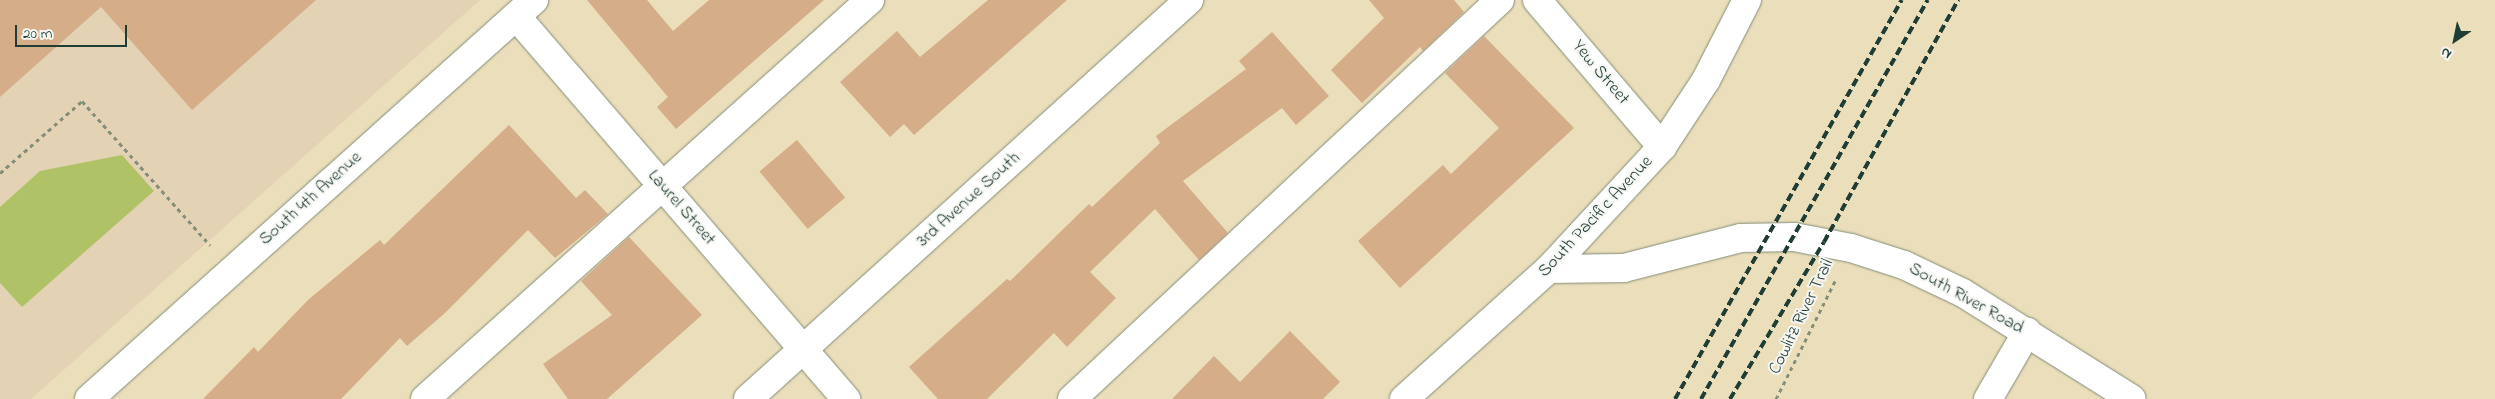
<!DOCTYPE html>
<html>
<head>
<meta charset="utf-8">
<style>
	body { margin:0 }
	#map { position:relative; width:2495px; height:399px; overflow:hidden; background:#eadebb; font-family:"Indie Flower",sans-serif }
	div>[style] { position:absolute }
	.built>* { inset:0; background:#e4d2b5 }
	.green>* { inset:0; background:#afc265 }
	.building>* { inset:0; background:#d5ad89; transform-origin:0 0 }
	.path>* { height:3px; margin-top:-1.5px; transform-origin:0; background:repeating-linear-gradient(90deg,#848e78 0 4px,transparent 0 8px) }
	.roads { filter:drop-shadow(0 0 1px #848e78) drop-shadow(0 0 1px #848e78) }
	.minor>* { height:28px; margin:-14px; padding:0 14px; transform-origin:14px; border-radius:14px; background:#fff }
	.rail>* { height:4px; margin-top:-2px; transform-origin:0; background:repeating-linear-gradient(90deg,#1f3d34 0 8px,transparent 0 12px) }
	span { translate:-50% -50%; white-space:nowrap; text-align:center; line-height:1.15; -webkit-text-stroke:4px #f6f6f2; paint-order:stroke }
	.street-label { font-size:18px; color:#1f3d34 }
	.north { position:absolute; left:2430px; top:15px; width:50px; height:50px; -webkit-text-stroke:4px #f6f6f2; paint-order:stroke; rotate:214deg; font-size:14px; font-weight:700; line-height:20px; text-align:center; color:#1f3d34 }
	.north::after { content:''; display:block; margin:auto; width:18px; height:22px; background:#1f3d34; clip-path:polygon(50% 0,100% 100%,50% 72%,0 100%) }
	.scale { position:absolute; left:15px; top:25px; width:112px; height:22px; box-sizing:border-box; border:2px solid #1f3d34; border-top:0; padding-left:6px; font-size:15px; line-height:18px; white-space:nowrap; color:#1f3d34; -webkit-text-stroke:4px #f6f6f2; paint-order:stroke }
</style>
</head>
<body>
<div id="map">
	<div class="built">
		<div style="clip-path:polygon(0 0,480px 0,31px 399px,0 399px)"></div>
	</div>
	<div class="green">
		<div style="clip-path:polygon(122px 155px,154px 191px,22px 307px,0 283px,0 207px,40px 171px)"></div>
	</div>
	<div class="building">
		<div style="clip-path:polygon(0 0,316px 0,192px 110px,101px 7px,0 97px)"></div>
		<div style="clip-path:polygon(587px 0,647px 0,673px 31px,709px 0,824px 0,676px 129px,657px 107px,668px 97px)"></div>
		<div style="clip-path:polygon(988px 0,1067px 0,914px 135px,904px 124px,890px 137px,840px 82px,897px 31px,920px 57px)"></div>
		<div style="clip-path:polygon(1369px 0,1454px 0,1464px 12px,1423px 51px,1420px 47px,1362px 103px,1331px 70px,1384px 18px)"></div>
		<div style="clip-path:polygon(1272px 32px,1329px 96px,1296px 125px,1282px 108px,1183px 181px,1228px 233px,1199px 260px,1155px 209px,1090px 272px,1116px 298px,1067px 347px,1054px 333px,987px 399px,938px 399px,909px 367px,1007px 279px,1010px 281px,1089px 204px,1092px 207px,1160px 143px,1156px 136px,1246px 69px,1239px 61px)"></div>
		<div style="clip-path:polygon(1484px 36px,1574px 128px,1400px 288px,1358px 241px,1443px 165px,1451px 174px,1499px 128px,1445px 73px)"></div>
		<div style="clip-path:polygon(509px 125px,576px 198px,585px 190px,608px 214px,555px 258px,528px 230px,445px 313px,407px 346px,400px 338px,341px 399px,203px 399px,254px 347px,258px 352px,308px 300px,380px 240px,384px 245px)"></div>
		<div style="left:797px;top:140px;width:75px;height:49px;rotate:50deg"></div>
		<div style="clip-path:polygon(629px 237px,702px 315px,607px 399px,568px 399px,543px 364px,612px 315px,581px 281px)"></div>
		<div style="clip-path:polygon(1290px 331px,1340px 382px,1323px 399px,1172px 399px,1214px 356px,1240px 382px)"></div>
	</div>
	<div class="path">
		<div style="left:0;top:173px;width:109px;rotate:-41.3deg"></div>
		<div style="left:82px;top:101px;width:193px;rotate:48.4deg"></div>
		<div style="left:1776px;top:399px;width:134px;rotate:-63.4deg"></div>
	</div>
	<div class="roads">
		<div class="minor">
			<div style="left:1537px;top:0;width:193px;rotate:49.6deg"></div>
			<div style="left:516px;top:16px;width:506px;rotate:49.25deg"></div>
			<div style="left:1549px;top:269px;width:75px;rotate:-0.8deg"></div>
			<div style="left:1624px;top:268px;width:121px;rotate:-14.4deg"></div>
			<div style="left:1741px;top:238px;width:53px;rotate:-1.1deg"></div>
			<div style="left:1794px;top:237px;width:58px;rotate:10.9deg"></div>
			<div style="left:1851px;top:248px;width:56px;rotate:17.8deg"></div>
			<div style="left:1904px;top:265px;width:65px;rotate:25.4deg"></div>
			<div style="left:1963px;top:293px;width:199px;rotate:32.1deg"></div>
			<div style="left:89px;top:399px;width:598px;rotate:-41.88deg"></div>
			<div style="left:425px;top:399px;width:598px;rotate:-41.88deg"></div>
			<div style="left:748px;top:399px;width:595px;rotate:-42.14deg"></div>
			<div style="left:1072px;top:399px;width:585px;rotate:-42.99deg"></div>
			<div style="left:1404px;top:399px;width:195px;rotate:-41.9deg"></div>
			<div style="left:1549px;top:269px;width:166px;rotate:-47.2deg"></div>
			<div style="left:1662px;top:147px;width:80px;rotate:-56.7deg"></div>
			<div style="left:1706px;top:80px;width:90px;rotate:-62.9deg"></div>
			<div style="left:1988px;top:399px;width:78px;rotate:-59.8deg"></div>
		</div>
	</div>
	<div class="rail">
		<div style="left:1675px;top:399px;width:459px;rotate:-60.4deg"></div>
		<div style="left:1701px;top:399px;width:459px;rotate:-60.4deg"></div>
		<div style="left:1730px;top:399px;width:183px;rotate:-59.1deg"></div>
		<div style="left:1824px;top:242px;width:277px;rotate:-61deg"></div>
	</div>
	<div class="street-label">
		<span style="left:1600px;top:73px;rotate:50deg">Yew Street</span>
		<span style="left:311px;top:199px;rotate:-42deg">South 4th Avenue</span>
		<span style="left:969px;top:200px;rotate:-42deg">3rd Avenue South</span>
		<span style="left:681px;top:208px;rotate:49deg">Laurel Street</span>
		<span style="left:1596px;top:217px;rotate:-47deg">South Pacific Avenue</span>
		<span style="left:1966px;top:299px;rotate:29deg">South River Road</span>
		<span style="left:1802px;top:317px;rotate:-64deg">Cowlitz River Trail</span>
	</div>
	<div class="north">N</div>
	<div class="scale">20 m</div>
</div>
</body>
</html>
